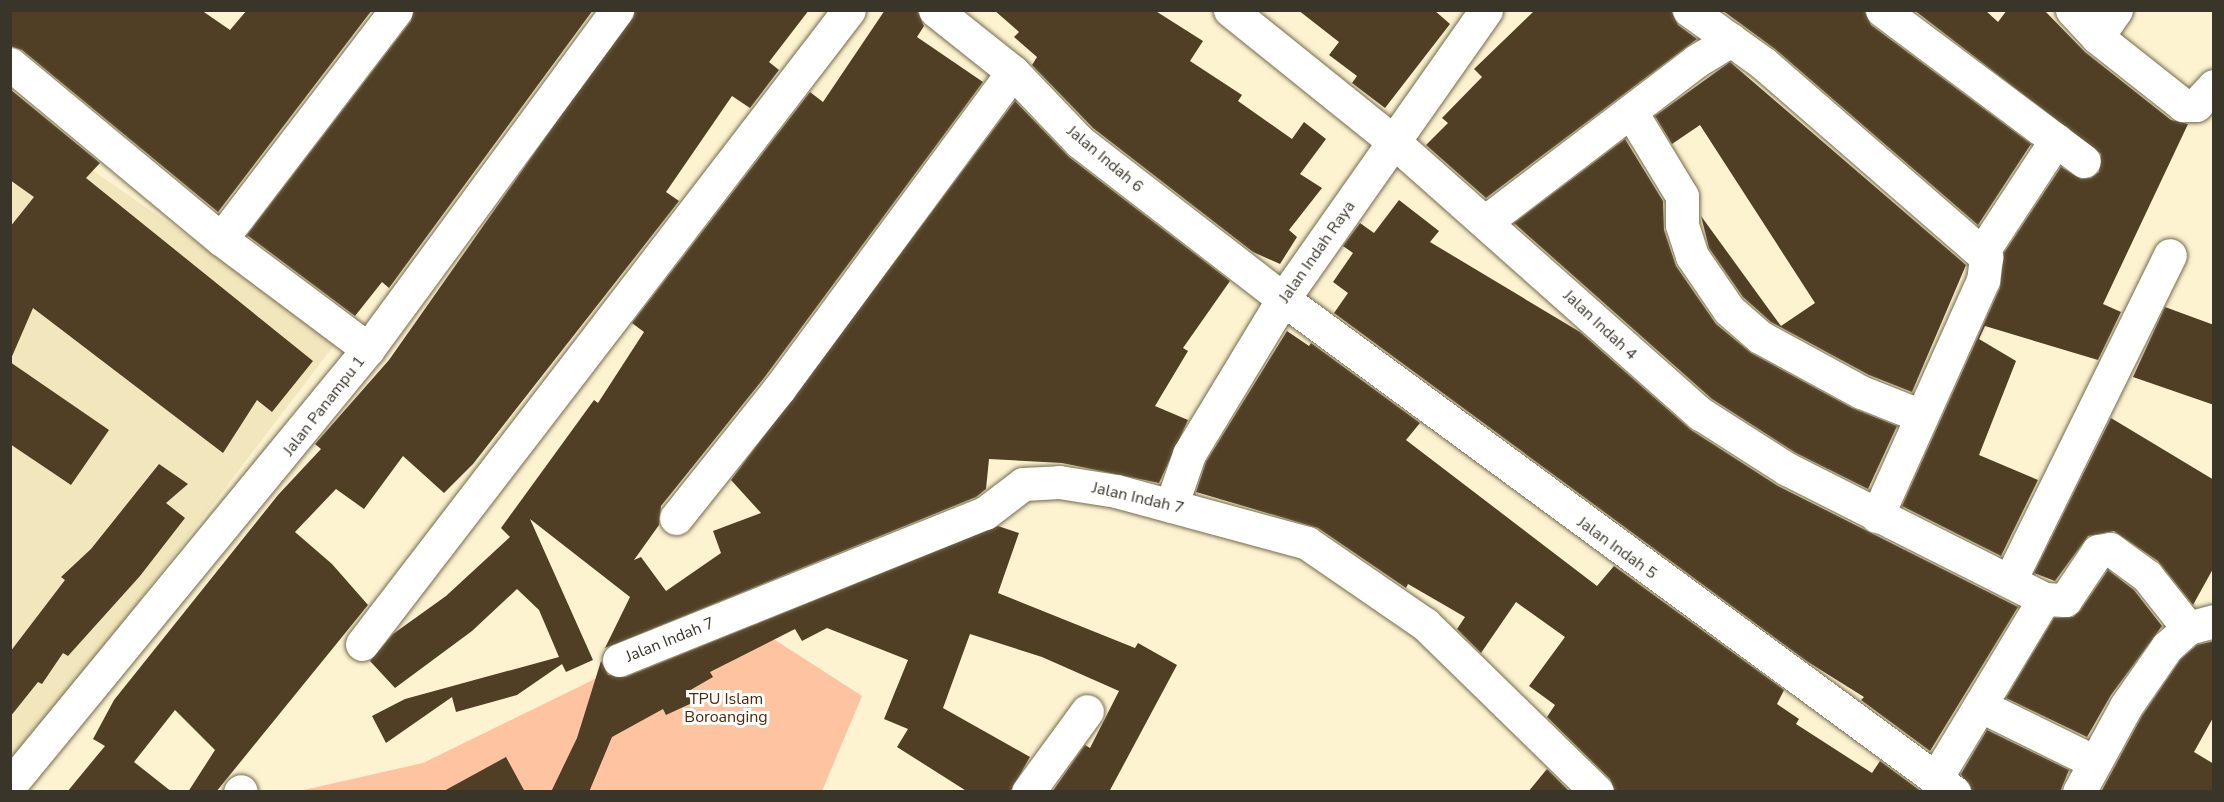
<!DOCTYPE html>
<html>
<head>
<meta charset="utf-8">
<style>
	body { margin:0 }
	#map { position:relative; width:2224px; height:802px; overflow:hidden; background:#fdf3d1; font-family:"Nunito Sans",sans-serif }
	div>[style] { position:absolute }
	.built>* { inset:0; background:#f2e6bc }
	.green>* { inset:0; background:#fec4a2 }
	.building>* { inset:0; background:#503e25 }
	.roads { filter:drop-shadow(0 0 2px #736a4c) drop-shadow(0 0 2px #736a4c) }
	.street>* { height:33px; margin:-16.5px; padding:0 16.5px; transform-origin:16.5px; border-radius:16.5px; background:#fff }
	span { translate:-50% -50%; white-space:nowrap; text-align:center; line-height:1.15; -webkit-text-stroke:6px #fff; paint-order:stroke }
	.street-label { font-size:16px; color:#393528 }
	.park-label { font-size:16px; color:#552805 }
	.frame { position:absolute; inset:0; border:12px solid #393528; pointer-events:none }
</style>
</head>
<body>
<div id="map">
	<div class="built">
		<div style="clip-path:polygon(11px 114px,338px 340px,11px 769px)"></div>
	</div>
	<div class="green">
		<div style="clip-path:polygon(732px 612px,862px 696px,822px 791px,295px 792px,423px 763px)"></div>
	</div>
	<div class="building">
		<div style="clip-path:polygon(10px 10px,201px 10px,230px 30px,247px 10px,372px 10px,218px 212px,22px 50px,10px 46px)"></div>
		<div style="clip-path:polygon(414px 10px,593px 10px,389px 288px,382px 282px,355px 316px,247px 235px,411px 21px)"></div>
		<div style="clip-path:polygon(635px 10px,809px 10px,769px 62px,779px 70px,750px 108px,732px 96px,666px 192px,679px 201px,473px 464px,444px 493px,403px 456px,364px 509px,336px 489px,295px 532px,332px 564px,368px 605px,216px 792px,188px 792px,215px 750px,175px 710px,134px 762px,172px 792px,67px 792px,105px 746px,93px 739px,114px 700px,278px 495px,321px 449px,315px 444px,389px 360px)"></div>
		<div style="clip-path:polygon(885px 10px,917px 10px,924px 26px,917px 37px,983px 82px,764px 378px,661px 506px,659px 525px,634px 560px,641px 557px,666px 591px,721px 553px,713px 531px,761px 513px,731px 480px,1015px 101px,1069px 157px,1230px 281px,1183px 348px,1188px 351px,1155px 406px,1188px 420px,1159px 483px,1062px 463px,989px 459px,986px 489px,976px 497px,605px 648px,630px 597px,530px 519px,593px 660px,566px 672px,562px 664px,517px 695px,456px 712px,452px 697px,386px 743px,372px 716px,405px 699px,559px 657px,539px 610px,517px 589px,472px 631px,395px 688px,370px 661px,393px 634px,446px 596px,510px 537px,501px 528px,594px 400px,598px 403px,644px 332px,632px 323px,810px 92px,823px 102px)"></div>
		<div style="clip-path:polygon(994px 10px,1154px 10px,1203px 41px,1190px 61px,1242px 95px,1238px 101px,1292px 139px,1304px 122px,1326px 139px,1300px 174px,1322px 188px,1289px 230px,1297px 237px,1280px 264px,1253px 252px,1093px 128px,1032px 65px,1037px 57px,1014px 37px,1019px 32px)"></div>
		<div style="clip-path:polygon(1298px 10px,1434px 10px,1450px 24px,1385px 108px,1352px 83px,1357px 76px,1329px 55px,1339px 42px)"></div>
		<div style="clip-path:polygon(1535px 10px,1671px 10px,1678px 25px,1697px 39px,1486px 198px,1426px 145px,1448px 123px,1442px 118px,1482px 77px,1474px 69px)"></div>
		<div style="clip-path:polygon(1722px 10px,1864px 10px,1871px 25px,2031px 144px,1978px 225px,1775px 49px)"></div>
		<div style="clip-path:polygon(1914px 10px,1985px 10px,1998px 22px,2007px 10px,2044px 10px,2085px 52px,2171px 120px,2188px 124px,2103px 304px,2121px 312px,2098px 360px,1985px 326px,1979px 339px,2016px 361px,1979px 455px,2038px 480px,2001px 556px,1902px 506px,2000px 288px,2004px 253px,2061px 167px,2081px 179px,2091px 178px,2099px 172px,2101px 154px)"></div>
		<div style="clip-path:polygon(1730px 62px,1966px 265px,1912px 392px,1869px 375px,1771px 322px,1743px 297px,1709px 248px,1701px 216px,1781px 326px,1815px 303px,1700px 125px,1672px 144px,1655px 116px)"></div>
		<div style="clip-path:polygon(10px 89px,100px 163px,86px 178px,313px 361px,272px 412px,257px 400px,223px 453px,33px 308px,10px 361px,10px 227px,34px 197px,10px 180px)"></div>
		<div style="clip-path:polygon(1625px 139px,1663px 201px,1664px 230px,1676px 266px,1716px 324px,1751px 353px,1852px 408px,1897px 426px,1868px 489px,1796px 453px,1712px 399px,1514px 223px)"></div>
		<div style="clip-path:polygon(1399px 200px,1439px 231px,1430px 242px,1580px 332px,1691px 430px,1778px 486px,2018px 607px,1930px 751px,1861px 700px,1864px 697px,1808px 662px,1334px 313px,1348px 293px,1333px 282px,1353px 253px,1343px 246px,1360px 223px,1374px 233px)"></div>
		<div style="clip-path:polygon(2165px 307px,2214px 325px,2214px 405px,2133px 377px)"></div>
		<div style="clip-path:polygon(1287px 331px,1309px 346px,1311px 343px,1420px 423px,1406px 440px,1597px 586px,1614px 566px,1784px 690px,1777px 704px,1799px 719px,1796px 724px,1872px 773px,1880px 761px,1922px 792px,1615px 792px,1610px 779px,1547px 717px,1555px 705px,1529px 686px,1565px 637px,1516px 602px,1481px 653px,1457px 629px,1465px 617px,1408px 584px,1406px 588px,1318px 528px,1196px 492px,1206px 462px)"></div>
		<div style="clip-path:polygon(10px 362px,109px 430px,71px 485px,10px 444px)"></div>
		<div style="clip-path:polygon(2111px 418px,2214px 480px,2214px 567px,2193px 605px,2158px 561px,2114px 531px,2088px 536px,2055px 581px,2034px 573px)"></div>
		<div style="clip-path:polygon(159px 464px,188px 484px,166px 503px,185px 518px,140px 576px,68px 656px,63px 653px,42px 684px,38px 682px,10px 717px,10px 652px,65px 580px,61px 577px,91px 549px)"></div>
		<div style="clip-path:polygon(998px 526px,1019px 533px,998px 593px,1135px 648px,1138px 643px,1177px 665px,1109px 792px,1052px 792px,1085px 745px,1090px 748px,1119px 691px,1042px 657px,970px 634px,943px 708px,1030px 757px,1010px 792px,968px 792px,897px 747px,908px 729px,884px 719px,908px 660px,827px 628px,802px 641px,795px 629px,710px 672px,713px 677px,687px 692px,692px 703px,666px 715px,663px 709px,612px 737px,589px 792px,551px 792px,577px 738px,601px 661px,608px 675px,626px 677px)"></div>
		<div style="clip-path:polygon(2108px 570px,2134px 590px,2162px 626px,2111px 695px,2087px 737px,2006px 698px,2054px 618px,2073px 617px,2080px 611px)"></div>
		<div style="clip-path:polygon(2214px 641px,2214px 716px,2194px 752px,2214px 764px,2214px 792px,2101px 792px,2142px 716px,2181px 659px,2197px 645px)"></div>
		<div style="clip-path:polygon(1987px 730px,2069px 770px,2060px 792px,1972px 792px,1961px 774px)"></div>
		<div style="clip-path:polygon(506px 757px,525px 792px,442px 792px)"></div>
		<div style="clip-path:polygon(1547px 769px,1570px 792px,1528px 792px)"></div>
	</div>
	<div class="roads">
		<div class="street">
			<div style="left:935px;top:10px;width:100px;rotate:38.5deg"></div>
			<div style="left:1013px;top:72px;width:97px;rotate:46.3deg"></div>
			<div style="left:1080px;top:142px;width:257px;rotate:37.7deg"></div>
			<div style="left:1283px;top:299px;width:833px;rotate:36.31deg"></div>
			<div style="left:1230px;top:10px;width:209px;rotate:38.8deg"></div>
			<div style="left:1393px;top:141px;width:412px;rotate:41.6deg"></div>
			<div style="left:1701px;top:414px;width:102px;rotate:32.6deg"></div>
			<div style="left:1787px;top:469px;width:288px;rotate:26.8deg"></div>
			<div style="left:2044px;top:599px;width:209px;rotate:121.1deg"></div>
			<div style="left:1689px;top:10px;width:91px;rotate:35.6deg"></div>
			<div style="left:1763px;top:63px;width:296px;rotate:41deg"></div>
			<div style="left:1986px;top:257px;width:23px;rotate:97deg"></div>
			<div style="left:1983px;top:280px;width:259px;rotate:114.2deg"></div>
			<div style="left:1882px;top:10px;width:252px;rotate:36.8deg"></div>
			<div style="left:2072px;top:10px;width:37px;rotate:47deg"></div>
			<div style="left:2097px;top:37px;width:110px;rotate:38.3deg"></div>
			<div style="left:2183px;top:105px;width:13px"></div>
			<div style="left:2196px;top:105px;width:26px;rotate:-47deg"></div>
			<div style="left:2097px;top:37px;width:33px;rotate:-55deg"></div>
			<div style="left:10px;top:64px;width:274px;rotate:39.7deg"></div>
			<div style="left:221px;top:239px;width:184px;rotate:36.8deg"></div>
			<div style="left:1631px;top:112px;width:98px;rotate:58.7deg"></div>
			<div style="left:1682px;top:196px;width:29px;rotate:90deg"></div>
			<div style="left:1682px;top:225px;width:33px;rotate:72deg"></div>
			<div style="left:1692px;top:256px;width:65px;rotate:55.6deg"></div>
			<div style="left:1729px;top:310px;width:41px;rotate:41.1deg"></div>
			<div style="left:1760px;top:337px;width:115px;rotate:28.6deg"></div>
			<div style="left:1861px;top:392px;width:62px;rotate:21.6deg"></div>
			<div style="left:1485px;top:222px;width:265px;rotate:-37.3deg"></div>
			<div style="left:1696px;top:61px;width:41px;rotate:-31deg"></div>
			<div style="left:221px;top:239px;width:288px;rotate:-52.6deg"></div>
			<div style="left:1983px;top:251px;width:133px;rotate:-56.7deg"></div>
			<div style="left:1171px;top:506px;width:55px;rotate:-70.9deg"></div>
			<div style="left:1189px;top:454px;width:181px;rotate:-58.8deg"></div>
			<div style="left:1283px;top:299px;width:353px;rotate:-54.9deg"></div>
			<div style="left:676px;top:518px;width:165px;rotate:-51.4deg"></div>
			<div style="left:779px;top:389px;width:394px;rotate:-53.6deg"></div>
			<div style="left:2010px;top:580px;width:362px;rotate:-63.8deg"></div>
			<div style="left:2044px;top:599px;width:21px;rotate:3deg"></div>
			<div style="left:2065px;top:600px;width:59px;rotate:-56deg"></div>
			<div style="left:2098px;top:551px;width:12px;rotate:-9deg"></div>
			<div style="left:2110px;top:549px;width:46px;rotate:36.1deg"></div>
			<div style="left:2147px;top:576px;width:66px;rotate:51.7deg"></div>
			<div style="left:362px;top:644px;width:799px;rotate:-52.47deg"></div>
			<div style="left:619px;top:660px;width:394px;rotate:-21.9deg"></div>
			<div style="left:985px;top:513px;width:48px;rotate:-37.3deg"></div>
			<div style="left:1023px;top:484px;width:36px;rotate:-3deg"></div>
			<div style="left:1059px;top:482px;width:58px;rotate:9deg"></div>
			<div style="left:1116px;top:491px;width:198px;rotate:15.2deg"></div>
			<div style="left:1307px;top:543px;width:143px;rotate:34.5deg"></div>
			<div style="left:1425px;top:624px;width:240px;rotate:44.3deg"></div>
			<div style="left:1981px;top:706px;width:127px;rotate:26.2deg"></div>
			<div style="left:10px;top:785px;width:564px;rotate:-50.61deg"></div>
			<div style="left:368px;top:349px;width:421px;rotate:-53.7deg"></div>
			<div style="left:240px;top:792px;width:1px;rotate:-45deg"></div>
			<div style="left:1028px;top:792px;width:100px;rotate:-53.9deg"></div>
			<div style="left:2079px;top:792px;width:98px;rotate:-61.3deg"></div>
			<div style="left:2126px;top:706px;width:72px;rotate:-55.2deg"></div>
			<div style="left:2167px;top:647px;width:28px;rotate:-42deg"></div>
			<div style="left:2188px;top:628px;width:27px;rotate:-15deg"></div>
		</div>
	</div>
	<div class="street-label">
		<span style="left:1105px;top:159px;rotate:40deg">Jalan Indah 6</span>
		<span style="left:1317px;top:252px;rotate:-55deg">Jalan Indah Raya</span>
		<span style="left:1600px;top:325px;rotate:43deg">Jalan Indah 4</span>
		<span style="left:324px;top:406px;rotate:-52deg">Jalan Panampu 1</span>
		<span style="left:1138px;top:498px;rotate:13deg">Jalan Indah 7</span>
		<span style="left:1617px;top:548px;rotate:36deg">Jalan Indah 5</span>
		<span style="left:670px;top:640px;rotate:-22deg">Jalan Indah 7</span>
	</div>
	<div class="park-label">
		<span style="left:726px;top:708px">TPU Islam<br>Boroanging</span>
	</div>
	<div class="frame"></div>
</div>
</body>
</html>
